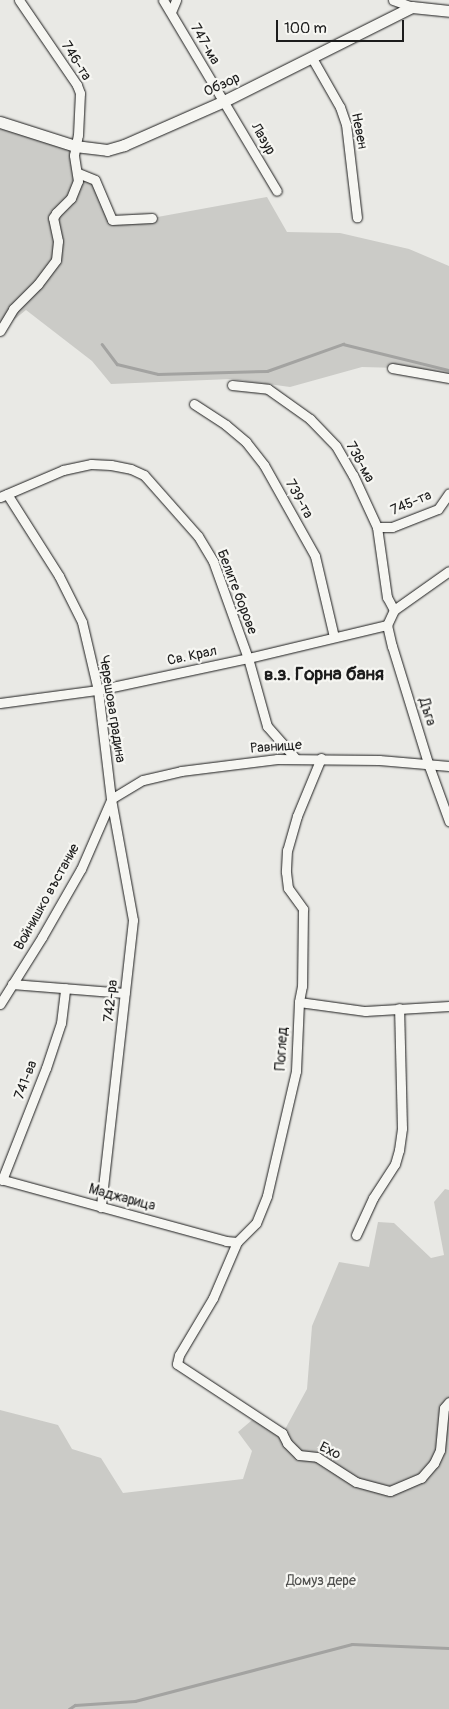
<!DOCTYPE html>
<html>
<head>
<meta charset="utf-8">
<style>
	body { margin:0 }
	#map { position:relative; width:449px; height:1709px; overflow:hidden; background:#e9e9e5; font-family:Pangolin,sans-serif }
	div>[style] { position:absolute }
	.green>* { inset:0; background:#cbcbc7 }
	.stream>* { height:2.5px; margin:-1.25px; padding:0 1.25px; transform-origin:1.25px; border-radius:1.25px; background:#a3a3a1 }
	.roads { filter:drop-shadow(0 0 1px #1c1c1c) drop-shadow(0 0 1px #1c1c1c) }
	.minor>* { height:9px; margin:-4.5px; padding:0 4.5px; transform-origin:4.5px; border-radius:4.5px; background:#f6f6f2 }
	.tertiary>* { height:11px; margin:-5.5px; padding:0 5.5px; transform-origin:5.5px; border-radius:5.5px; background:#f6f6f2 }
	span { translate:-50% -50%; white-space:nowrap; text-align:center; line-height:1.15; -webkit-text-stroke:4.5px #f6f6f2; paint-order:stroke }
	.street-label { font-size:14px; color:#1c1c1c }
	.park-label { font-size:14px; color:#51514f }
	.district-label { font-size:19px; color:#1c1c1c; font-weight:700 }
	.scale { position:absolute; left:276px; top:20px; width:128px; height:22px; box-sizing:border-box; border:2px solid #1c1c1c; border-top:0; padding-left:6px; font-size:15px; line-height:18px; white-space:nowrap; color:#1c1c1c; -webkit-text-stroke:4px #f6f6f2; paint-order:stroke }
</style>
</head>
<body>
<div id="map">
	<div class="green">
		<div style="clip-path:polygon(0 122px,75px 146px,78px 173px,95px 180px,112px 220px,152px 218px,267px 197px,287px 232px,340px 233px,409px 249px,449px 266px,449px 378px,399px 368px,362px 367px,290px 387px,231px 379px,111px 384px,92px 361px,26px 310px,0 331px)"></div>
		<div style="clip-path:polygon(445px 1189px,449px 1190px,449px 1709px,0 1709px,0 1410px,58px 1425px,72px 1449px,101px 1458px,123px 1493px,243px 1479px,252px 1451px,238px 1432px,252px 1420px,283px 1433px,307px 1389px,312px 1326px,339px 1262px,369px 1267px,378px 1222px,394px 1223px,431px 1258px,444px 1255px,434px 1202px)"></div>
	</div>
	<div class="stream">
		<div style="left:102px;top:344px;width:25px;rotate:53deg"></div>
		<div style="left:117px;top:364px;width:42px;rotate:13.7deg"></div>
		<div style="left:158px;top:374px;width:109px;rotate:-1.6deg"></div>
		<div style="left:267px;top:371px;width:81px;rotate:-19.6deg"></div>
		<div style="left:343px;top:344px;width:109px;rotate:13.8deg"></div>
		<div style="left:69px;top:1709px;width:7px;rotate:-34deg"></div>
		<div style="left:75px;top:1705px;width:60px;rotate:-3.8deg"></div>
		<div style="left:135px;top:1701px;width:224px;rotate:-14.7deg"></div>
		<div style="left:352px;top:1644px;width:97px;rotate:2.4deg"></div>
	</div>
	<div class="roads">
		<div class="minor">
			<div style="left:163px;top:0;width:222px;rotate:59.2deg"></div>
			<div style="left:393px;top:0;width:20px;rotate:20deg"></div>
			<div style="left:171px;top:12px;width:13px;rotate:-67deg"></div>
			<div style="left:312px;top:58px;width:56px;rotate:60.3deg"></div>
			<div style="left:340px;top:107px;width:18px;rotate:71deg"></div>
			<div style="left:346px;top:124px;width:94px;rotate:83.3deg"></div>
			<div style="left:78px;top:173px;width:18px;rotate:22deg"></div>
			<div style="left:95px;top:180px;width:43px;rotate:67deg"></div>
			<div style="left:112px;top:220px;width:40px;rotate:-2.9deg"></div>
			<div style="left:0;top:331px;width:26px;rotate:-59deg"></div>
			<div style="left:13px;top:309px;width:35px;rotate:-45deg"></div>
			<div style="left:38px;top:284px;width:30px;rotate:-53deg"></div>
			<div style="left:56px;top:260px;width:19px;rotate:-84deg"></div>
			<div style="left:58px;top:241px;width:24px;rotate:-102deg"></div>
			<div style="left:53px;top:218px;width:6px;rotate:-59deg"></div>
			<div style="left:56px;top:213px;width:21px;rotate:-45deg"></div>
			<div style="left:71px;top:198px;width:18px;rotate:-68deg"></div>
			<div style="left:78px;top:181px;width:26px;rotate:-99deg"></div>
			<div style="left:74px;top:155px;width:20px;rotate:-79deg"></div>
			<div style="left:78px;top:135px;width:42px;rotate:-87.3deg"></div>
			<div style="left:80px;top:93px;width:9px;rotate:-111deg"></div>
			<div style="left:77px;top:85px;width:103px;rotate:-124.3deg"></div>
			<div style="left:392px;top:368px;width:58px;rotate:10deg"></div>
			<div style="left:232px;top:385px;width:36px;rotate:6deg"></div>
			<div style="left:268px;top:389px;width:52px;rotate:35.5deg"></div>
			<div style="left:310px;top:419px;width:37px;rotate:46deg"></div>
			<div style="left:336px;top:446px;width:34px;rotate:60deg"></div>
			<div style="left:353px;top:475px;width:57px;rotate:65.2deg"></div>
			<div style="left:377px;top:527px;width:71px;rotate:81.9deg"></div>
			<div style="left:387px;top:597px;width:15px;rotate:62deg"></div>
			<div style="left:194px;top:404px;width:38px;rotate:33deg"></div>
			<div style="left:226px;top:425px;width:26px;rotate:40deg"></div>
			<div style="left:246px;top:442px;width:29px;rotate:52deg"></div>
			<div style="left:264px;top:465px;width:104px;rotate:60.7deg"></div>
			<div style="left:315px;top:556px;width:83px;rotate:76.8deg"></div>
			<div style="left:7px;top:494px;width:97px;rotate:57.6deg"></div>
			<div style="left:59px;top:576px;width:51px;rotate:63.4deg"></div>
			<div style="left:82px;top:622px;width:70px;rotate:76.8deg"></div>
			<div style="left:98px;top:690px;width:110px;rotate:83.2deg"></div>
			<div style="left:111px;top:799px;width:123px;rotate:79.7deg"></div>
			<div style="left:133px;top:920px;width:289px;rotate:96.4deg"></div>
			<div style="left:0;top:497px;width:69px;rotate:-23.2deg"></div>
			<div style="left:63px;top:470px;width:29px;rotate:-12deg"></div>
			<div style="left:91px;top:464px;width:20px;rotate:3deg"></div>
			<div style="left:111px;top:465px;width:20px;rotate:11deg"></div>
			<div style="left:131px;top:469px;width:14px;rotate:25deg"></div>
			<div style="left:144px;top:475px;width:81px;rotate:48.5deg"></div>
			<div style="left:198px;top:536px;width:29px;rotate:59deg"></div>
			<div style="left:213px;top:561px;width:103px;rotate:70.2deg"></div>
			<div style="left:248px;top:658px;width:71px;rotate:74.4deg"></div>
			<div style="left:267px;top:726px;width:44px;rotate:48.7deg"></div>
			<div style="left:377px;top:527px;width:15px"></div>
			<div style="left:392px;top:527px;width:49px;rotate:-21.4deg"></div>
			<div style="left:438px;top:509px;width:19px;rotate:-55deg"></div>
			<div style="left:394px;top:610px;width:17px;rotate:115deg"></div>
			<div style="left:387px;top:625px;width:22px;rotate:77deg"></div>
			<div style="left:392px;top:646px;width:126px;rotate:72.9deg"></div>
			<div style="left:429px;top:766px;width:59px;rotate:70deg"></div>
			<div style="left:394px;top:610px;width:67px;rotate:-35.3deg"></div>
			<div style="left:0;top:703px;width:99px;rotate:-7.6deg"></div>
			<div style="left:98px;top:690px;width:153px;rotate:-12deg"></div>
			<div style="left:248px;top:658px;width:143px;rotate:-13.4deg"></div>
			<div style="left:321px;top:758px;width:63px;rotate:112.5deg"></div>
			<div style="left:297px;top:816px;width:35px;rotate:106deg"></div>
			<div style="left:287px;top:850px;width:22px;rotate:93deg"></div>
			<div style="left:286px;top:872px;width:16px;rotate:83deg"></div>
			<div style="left:288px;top:888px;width:26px;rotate:54deg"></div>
			<div style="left:303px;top:909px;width:77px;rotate:90.7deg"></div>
			<div style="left:302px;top:986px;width:16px;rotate:101deg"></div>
			<div style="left:299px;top:1002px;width:69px;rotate:92.5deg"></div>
			<div style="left:296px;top:1071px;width:128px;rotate:103.1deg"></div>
			<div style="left:267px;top:1196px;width:29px;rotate:112deg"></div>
			<div style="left:256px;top:1223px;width:27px;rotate:135deg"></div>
			<div style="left:237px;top:1242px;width:61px;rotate:113.2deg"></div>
			<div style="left:213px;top:1298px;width:66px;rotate:120.8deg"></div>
			<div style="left:179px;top:1355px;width:9px;rotate:103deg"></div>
			<div style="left:177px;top:1364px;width:126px;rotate:33.3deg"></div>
			<div style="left:282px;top:1433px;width:11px;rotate:63deg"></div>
			<div style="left:287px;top:1443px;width:17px;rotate:45deg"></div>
			<div style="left:299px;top:1455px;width:18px;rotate:6deg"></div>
			<div style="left:317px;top:1457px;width:46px;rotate:32.7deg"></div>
			<div style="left:356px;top:1482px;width:35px;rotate:15deg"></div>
			<div style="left:390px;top:1491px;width:34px;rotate:-23deg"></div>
			<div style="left:421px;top:1478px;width:20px;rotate:-49deg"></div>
			<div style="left:434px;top:1463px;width:14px;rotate:-65deg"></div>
			<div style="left:440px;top:1450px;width:42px;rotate:-84.6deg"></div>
			<div style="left:444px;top:1408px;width:8px;rotate:-50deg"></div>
			<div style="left:111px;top:799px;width:37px;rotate:-31deg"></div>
			<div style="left:143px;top:780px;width:39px;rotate:-13deg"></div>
			<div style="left:181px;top:771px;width:97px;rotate:-7.1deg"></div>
			<div style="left:277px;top:759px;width:102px;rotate:0.6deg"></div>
			<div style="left:379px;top:760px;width:70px;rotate:4.9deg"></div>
			<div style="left:12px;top:984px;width:113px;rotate:4.6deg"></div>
			<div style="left:299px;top:1002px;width:67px;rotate:7.8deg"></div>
			<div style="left:365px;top:1011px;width:84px;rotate:-3.4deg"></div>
			<div style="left:0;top:1004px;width:79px;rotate:-57.9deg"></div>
			<div style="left:42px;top:937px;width:78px;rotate:-60.2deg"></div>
			<div style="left:81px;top:869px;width:75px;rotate:-66.5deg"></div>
			<div style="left:0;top:1179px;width:234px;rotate:15.3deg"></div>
			<div style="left:226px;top:1241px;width:11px;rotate:5deg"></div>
			<div style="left:2px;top:1180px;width:120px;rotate:-68.6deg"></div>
			<div style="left:46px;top:1068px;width:47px;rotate:-71.6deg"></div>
			<div style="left:61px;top:1023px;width:35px;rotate:-83deg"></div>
			<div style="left:356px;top:1235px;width:41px;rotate:-65.3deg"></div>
			<div style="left:373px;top:1198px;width:40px;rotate:-57.1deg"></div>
			<div style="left:395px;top:1164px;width:15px;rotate:-74deg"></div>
			<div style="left:399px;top:1150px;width:22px;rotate:-82deg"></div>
			<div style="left:402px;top:1128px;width:120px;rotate:-91.4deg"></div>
		</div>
		<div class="tertiary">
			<div style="left:0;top:122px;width:79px;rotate:17.7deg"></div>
			<div style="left:75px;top:146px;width:32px;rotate:7deg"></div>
			<div style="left:107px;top:150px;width:18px;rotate:-16deg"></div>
			<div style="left:124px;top:145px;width:107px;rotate:-23.7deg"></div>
			<div style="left:222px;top:102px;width:212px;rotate:-26.6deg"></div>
			<div style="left:412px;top:7px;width:37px;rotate:6deg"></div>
		</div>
	</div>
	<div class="street-label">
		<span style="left:205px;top:44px;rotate:60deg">747-ма</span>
		<span style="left:76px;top:61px;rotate:58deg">746-та</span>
		<span style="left:222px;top:85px;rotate:-25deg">Обзор</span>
		<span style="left:359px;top:131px;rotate:79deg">Невен</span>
		<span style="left:263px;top:139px;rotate:60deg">Лазур</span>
		<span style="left:360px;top:462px;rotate:61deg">738-ма</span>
		<span style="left:299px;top:499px;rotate:61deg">739-та</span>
		<span style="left:411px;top:503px;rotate:-23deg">745-та</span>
		<span style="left:237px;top:592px;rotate:69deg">Белите борове</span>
		<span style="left:192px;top:656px;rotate:-12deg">Св. Крал</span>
		<span style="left:112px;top:709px;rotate:81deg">Черешова градина</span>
		<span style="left:427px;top:712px;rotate:74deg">Дъга</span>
		<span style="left:276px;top:747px;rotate:-4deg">Равнище</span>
		<span style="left:47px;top:897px;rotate:-61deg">Войнишко въстание</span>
		<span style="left:111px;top:1001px;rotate:-84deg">742-ра</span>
		<span style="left:282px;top:1049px;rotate:-87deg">Поглед</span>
		<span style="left:26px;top:1080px;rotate:-69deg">741-ва</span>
		<span style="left:122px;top:1198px;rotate:15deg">Маджарица</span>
		<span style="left:330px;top:1451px;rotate:26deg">Ехо</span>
	</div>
	<div class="park-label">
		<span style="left:321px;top:1581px">Домуз дере</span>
	</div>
	<div class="district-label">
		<span style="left:324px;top:675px">в.з. Горна баня</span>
	</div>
	<div class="scale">100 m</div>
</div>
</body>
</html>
